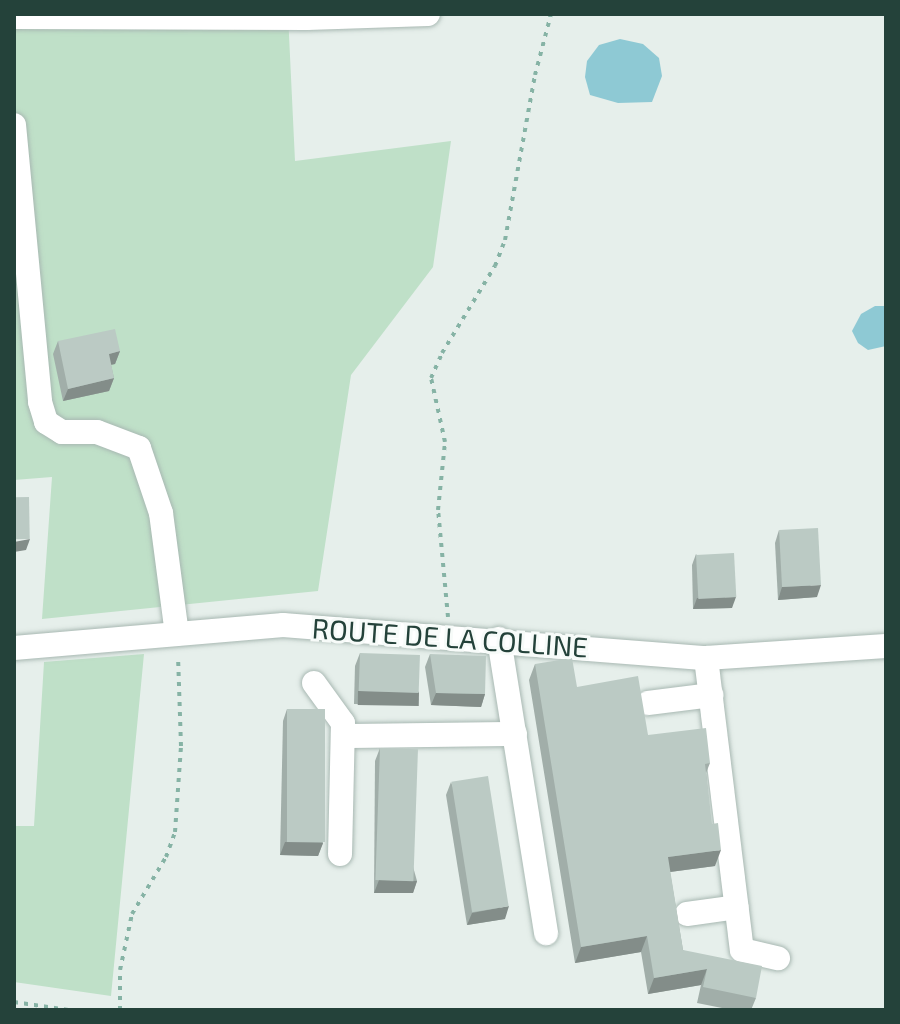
<!DOCTYPE html>
<html>
<head>
<meta charset="utf-8">
<style>
	body { margin:0 }
	#map { position:relative; width:900px; height:1024px; overflow:hidden; background:#e6efeb; font-family:"Exo 2",sans-serif }
	div>[style] { position:absolute }
	.green>* { inset:0; background:#bfe0c8 }
	.water>* { inset:0; background:#8ec9d4 }
	.path>* { height:4px; margin-top:-2px; transform-origin:0; background:repeating-linear-gradient(90deg,#86b3a5 0 4px,transparent 0 10px) }
	.roads { filter:drop-shadow(0 0 2px #a8b8b2) drop-shadow(0 0 2px #a8b8b2) }
	.minor>* { height:24px; margin:-12px; padding:0 12px; transform-origin:12px; border-radius:12px; background:#fff }
	.wall>* { inset:0; background:#a1aea9 }
	.shaded-wall>* { inset:0; background:#838d89; transform-origin:0 0 }
	.building>* { inset:0; background:#bbcac4; transform-origin:0 0 }
	span { translate:-50% -50%; white-space:nowrap; text-align:center; line-height:1.15; -webkit-text-stroke:6px #f7fbf9; paint-order:stroke }
	.street-label { font-size:28px; color:#24423a }
	.frame { position:absolute; inset:0; border:16px solid #24423a; pointer-events:none }
</style>
</head>
<body>
<div id="map">
	<div class="green">
		<div style="clip-path:polygon(288px 14px,295px 161px,451px 141px,433px 267px,351px 375px,318px 591px,42px 619px,52px 477px,14px 480px,14px 26px)"></div>
		<div style="clip-path:polygon(144px 654px,111px 996px,14px 982px,14px 826px,34px 826px,44px 662px)"></div>
	</div>
	<div class="water">
		<div style="clip-path:polygon(620px 39px,643px 44px,659px 58px,662px 76px,652px 102px,618px 103px,590px 95px,585px 77px,587px 61px,599px 45px)"></div>
		<div style="clip-path:polygon(875px 306px,886px 306px,886px 346px,868px 350px,858px 343px,852px 331px,861px 314px)"></div>
	</div>
	<div class="path">
		<div style="left:448px;top:617px;width:107px;rotate:-95.3deg"></div>
		<div style="left:438px;top:510px;width:68px;rotate:-84.1deg"></div>
		<div style="left:445px;top:442px;width:66px;rotate:-102.3deg"></div>
		<div style="left:431px;top:378px;width:27px;rotate:-66deg"></div>
		<div style="left:442px;top:353px;width:102px;rotate:-58.7deg"></div>
		<div style="left:495px;top:266px;width:28px;rotate:-69deg"></div>
		<div style="left:505px;top:240px;width:168px;rotate:-79.7deg"></div>
		<div style="left:535px;top:75px;width:63px;rotate:-75.3deg"></div>
		<div style="left:14px;top:1002px;width:55px;rotate:8.4deg"></div>
		<div style="left:120px;top:1010px;width:40px;rotate:-90deg"></div>
		<div style="left:120px;top:970px;width:57px;rotate:-77.9deg"></div>
		<div style="left:132px;top:914px;width:66px;rotate:-59.2deg"></div>
		<div style="left:166px;top:857px;width:27px;rotate:-70deg"></div>
		<div style="left:175px;top:832px;width:86px;rotate:-86deg"></div>
		<div style="left:181px;top:746px;width:89px;rotate:-91.9deg"></div>
	</div>
	<div class="roads">
		<div class="minor">
			<div style="left:14px;top:17px;width:293px;rotate:0.2deg"></div>
			<div style="left:307px;top:18px;width:121px;rotate:-1.9deg"></div>
			<div style="left:14px;top:125px;width:278px;rotate:84.6deg"></div>
			<div style="left:40px;top:402px;width:21px;rotate:73deg"></div>
			<div style="left:46px;top:422px;width:19px;rotate:32deg"></div>
			<div style="left:62px;top:432px;width:35px"></div>
			<div style="left:97px;top:432px;width:45px;rotate:20.9deg"></div>
			<div style="left:139px;top:448px;width:69px;rotate:71.3deg"></div>
			<div style="left:161px;top:513px;width:122px;rotate:82.5deg"></div>
			<div style="left:499px;top:639px;width:298px;rotate:80.9deg"></div>
			<div style="left:14px;top:648px;width:270px;rotate:-4.9deg"></div>
			<div style="left:283px;top:625px;width:424px;rotate:4.5deg"></div>
			<div style="left:706px;top:658px;width:180px;rotate:-3.8deg"></div>
			<div style="left:706px;top:658px;width:294px;rotate:83deg"></div>
			<div style="left:742px;top:950px;width:37px;rotate:13deg"></div>
			<div style="left:314px;top:683px;width:49px;rotate:54.1deg"></div>
			<div style="left:343px;top:723px;width:131px;rotate:91.3deg"></div>
			<div style="left:648px;top:703px;width:64px;rotate:-7.2deg"></div>
			<div style="left:343px;top:736px;width:172px;rotate:-0.7deg"></div>
			<div style="left:687px;top:914px;width:50px;rotate:-8deg"></div>
		</div>
	</div>
	<div class="wall">
		<div style="clip-path:polygon(58px 341px,120px 351px,115px 364px,111px 365px,114px 378px,109px 391px,63px 401px,53px 354px)"></div>
		<div style="clip-path:polygon(779px 530px,817px 597px,778px 600px,775px 543px)"></div>
		<div style="clip-path:polygon(696px 554px,732px 608px,693px 609px,692px 565px)"></div>
		<div style="clip-path:polygon(360px 653px,419px 692px,415px 705px,354px 704px,355px 666px)"></div>
		<div style="clip-path:polygon(430px 654px,485px 694px,481px 707px,431px 705px,425px 667px)"></div>
		<div style="clip-path:polygon(535px 664px,577px 687px,648px 735px,710px 763px,706px 773px,715px 866px,670px 872px,683px 950px,756px 998px,751px 1010px,732px 1010px,697px 1003px,701px 985px,648px 994px,641px 952px,575px 963px,529px 680px)"></div>
		<div style="clip-path:polygon(287px 709px,323px 843px,318px 856px,280px 855px,283px 721px)"></div>
		<div style="clip-path:polygon(380px 748px,417px 881px,413px 893px,374px 893px,375px 761px)"></div>
		<div style="clip-path:polygon(451px 782px,505px 919px,467px 925px,446px 795px)"></div>
	</div>
	<div class="shaded-wall">
		<div style="clip-path:polygon(120px 351px,115px 364px,104px 366px,109px 354px)"></div>
		<div style="clip-path:polygon(114px 378px,109px 391px,63px 401px,68px 389px)"></div>
		<div style="clip-path:polygon(30px 539px,26px 550px,14px 552px,14px 542px)"></div>
		<div style="clip-path:polygon(821px 585px,817px 597px,778px 600px,782px 587px)"></div>
		<div style="clip-path:polygon(736px 597px,732px 608px,693px 609px,697px 598px)"></div>
		<div style="left:358px;top:691px;width:61px;height:14px;rotate:1deg"></div>
		<div style="clip-path:polygon(436px 693px,485px 694px,481px 707px,431px 705px)"></div>
		<div style="clip-path:polygon(285px 842px,323px 843px,318px 856px,280px 855px)"></div>
		<div style="clip-path:polygon(721px 850px,715px 866px,662px 873px,668px 857px)"></div>
		<div style="clip-path:polygon(379px 880px,417px 881px,413px 893px,374px 893px)"></div>
		<div style="clip-path:polygon(509px 906px,505px 919px,467px 925px,472px 913px)"></div>
		<div style="clip-path:polygon(647px 936px,641px 952px,575px 963px,581px 947px)"></div>
		<div style="clip-path:polygon(707px 969px,701px 985px,648px 994px,654px 978px)"></div>
	</div>
	<div class="building">
		<div style="clip-path:polygon(115px 329px,120px 351px,109px 354px,114px 378px,68px 389px,58px 341px)"></div>
		<div style="left:29px;top:497px;width:42px;height:15px;rotate:89deg"></div>
		<div style="left:818px;top:528px;width:57px;height:39px;rotate:87deg"></div>
		<div style="left:734px;top:553px;width:44px;height:38px;rotate:87deg"></div>
		<div style="left:360px;top:653px;width:60px;height:38px;rotate:2deg"></div>
		<div style="clip-path:polygon(430px 654px,486px 656px,485px 694px,436px 693px)"></div>
		<div style="clip-path:polygon(572px 658px,577px 687px,638px 676px,648px 735px,706px 728px,710px 763px,705px 764px,712px 824px,718px 823px,721px 850px,668px 857px,683px 950px,762px 966px,756px 998px,703px 987px,707px 969px,654px 978px,647px 936px,581px 947px,535px 664px)"></div>
		<div style="left:287px;top:709px;width:38px;height:133px"></div>
		<div style="left:380px;top:748px;width:38px;height:132px;rotate:2deg"></div>
		<div style="left:488px;top:776px;width:132px;height:37px;rotate:81deg"></div>
	</div>
	<div class="street-label">
		<span style="left:450px;top:637px;rotate:4deg">ROUTE DE LA COLLINE</span>
	</div>
	<div class="frame"></div>
</div>
</body>
</html>
